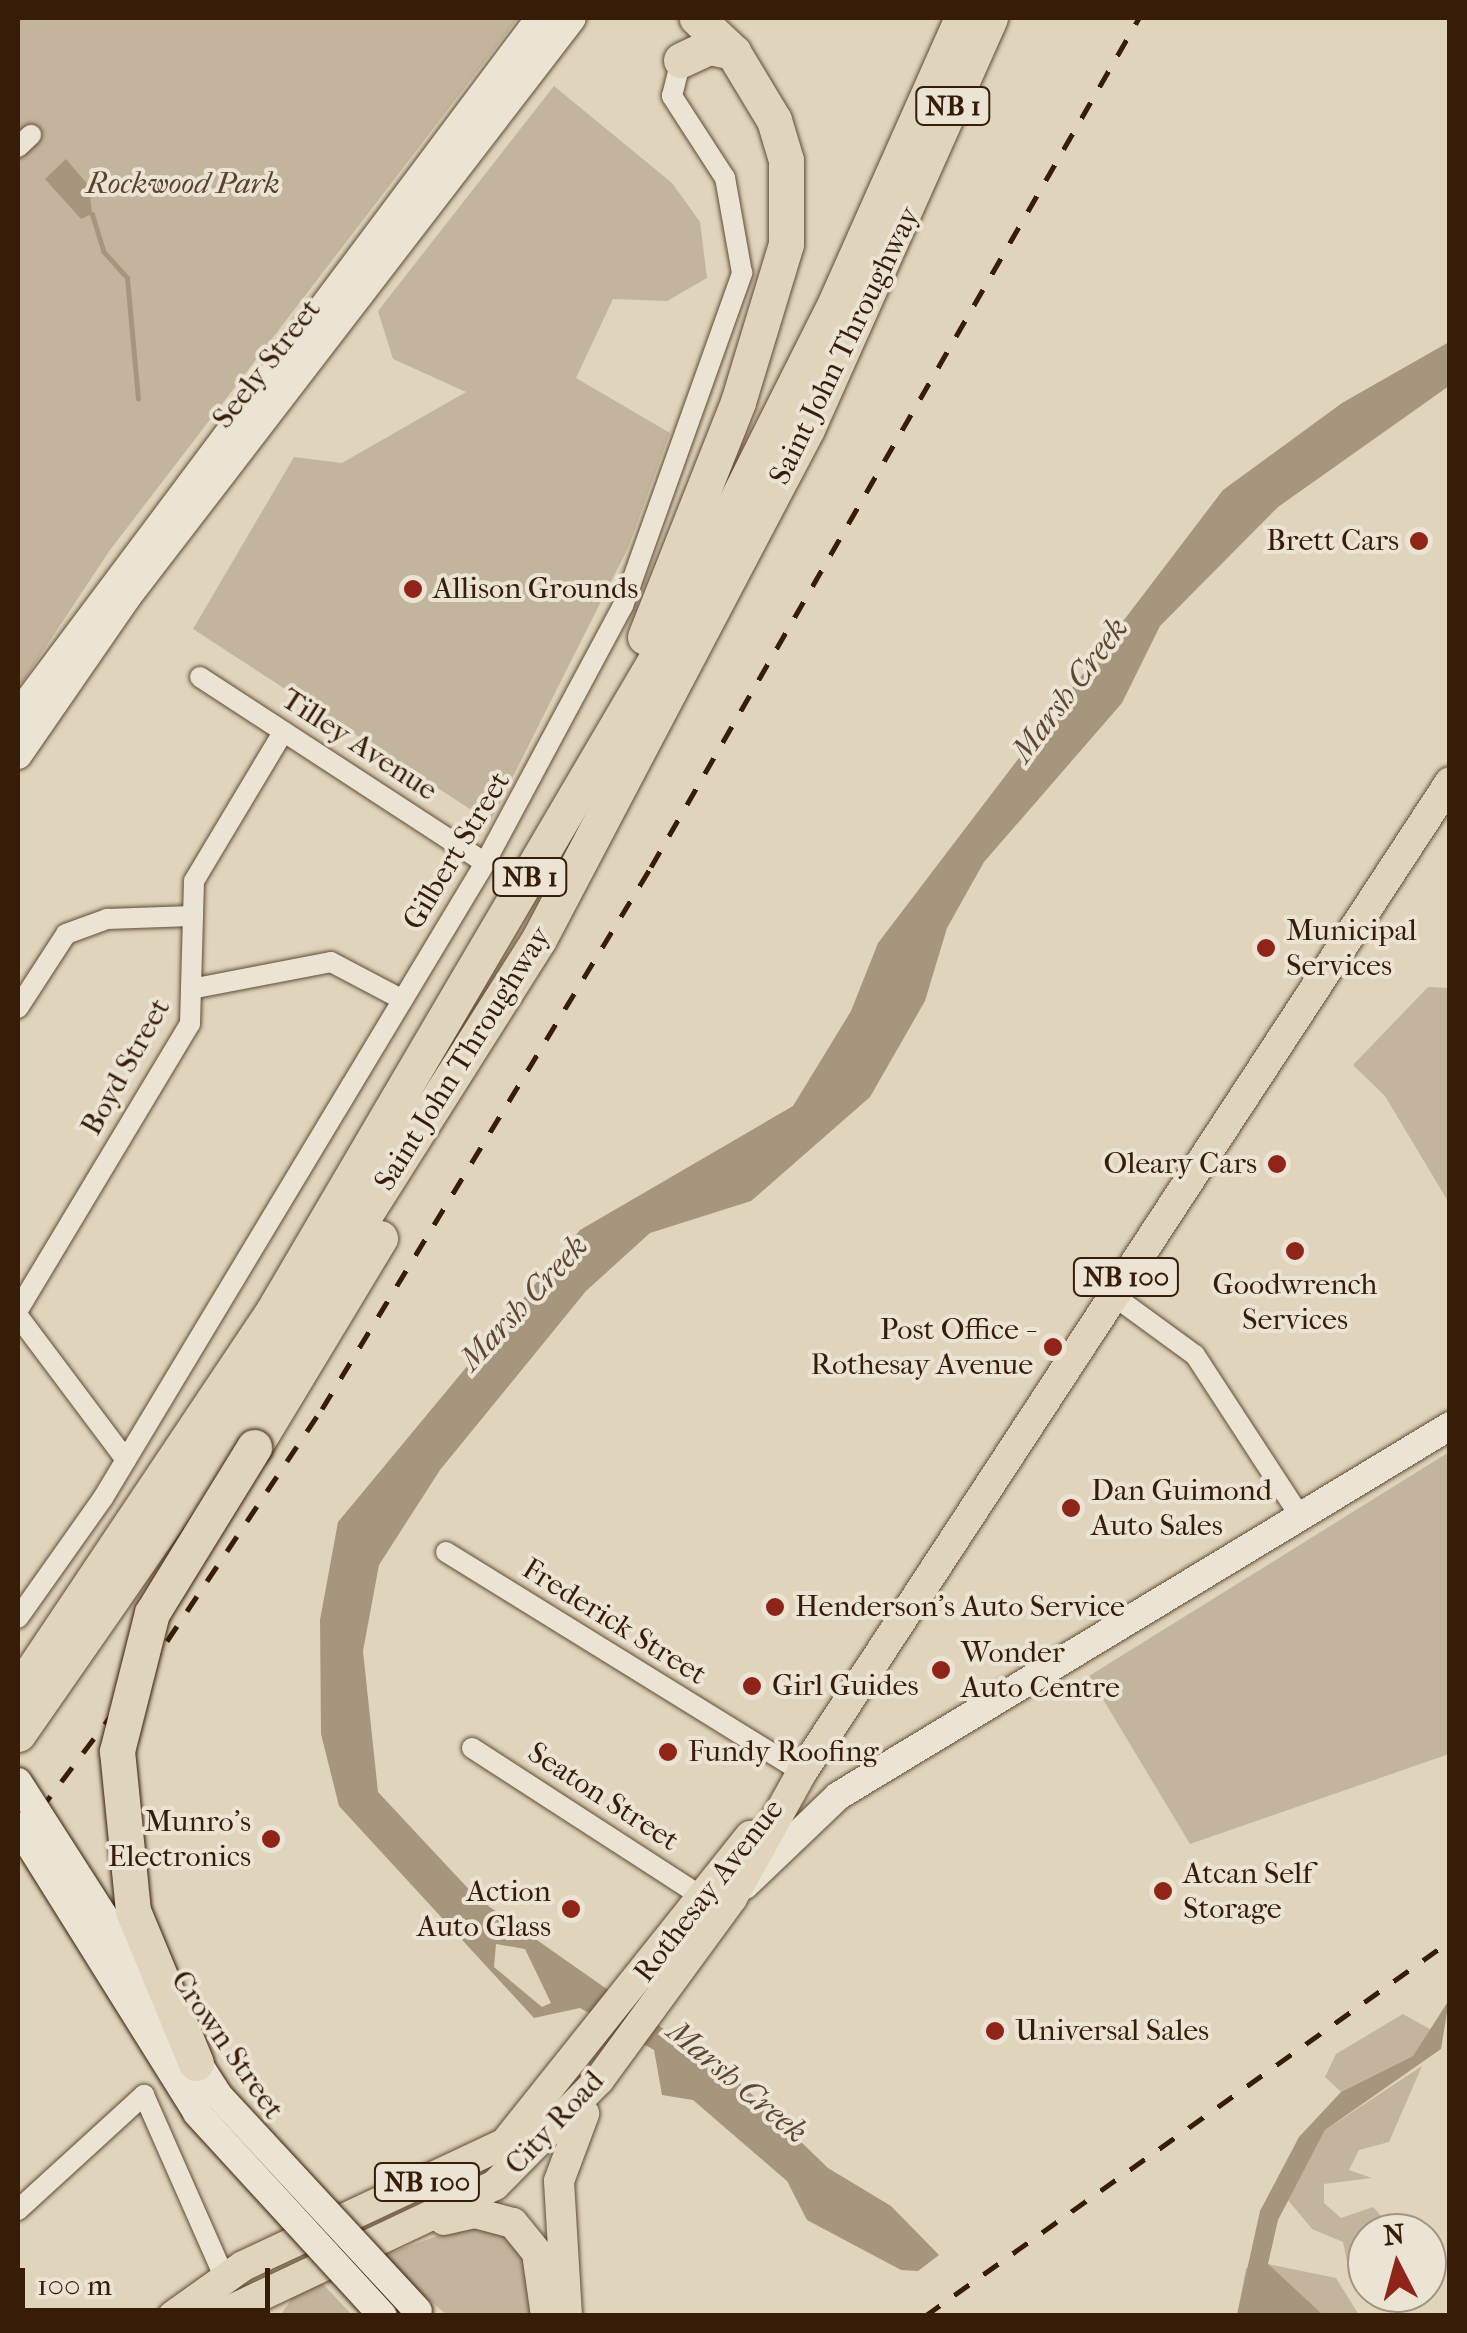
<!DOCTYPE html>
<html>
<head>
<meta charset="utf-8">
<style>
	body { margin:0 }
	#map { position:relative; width:1467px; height:2333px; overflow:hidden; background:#e0d4bc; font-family:"IM FELL French Canon",serif }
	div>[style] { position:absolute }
	.green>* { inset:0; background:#c3b59d }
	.water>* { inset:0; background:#a7967e }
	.stream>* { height:5px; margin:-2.5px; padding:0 2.5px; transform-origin:2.5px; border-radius:2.5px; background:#a7967e }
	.roads { filter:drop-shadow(0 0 2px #614b34) drop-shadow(0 0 2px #614b34) }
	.street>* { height:20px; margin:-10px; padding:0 10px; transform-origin:10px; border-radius:10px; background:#ebe3d3 }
	.secondary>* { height:28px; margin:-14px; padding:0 14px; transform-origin:14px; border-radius:14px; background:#ebe3d3 }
	.primary>* { height:30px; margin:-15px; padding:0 15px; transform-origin:15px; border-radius:15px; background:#e0d4bc }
	.highway>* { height:35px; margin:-17.5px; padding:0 17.5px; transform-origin:17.5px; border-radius:17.5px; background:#e0d4bc }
	.rail>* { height:5px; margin-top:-2.5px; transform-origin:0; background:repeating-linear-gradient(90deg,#371d07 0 18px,transparent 0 36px) }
	.bridges { filter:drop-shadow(0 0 2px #371d07) drop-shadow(0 0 2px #371d07) }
	.secondary-bridge>* { height:28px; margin:-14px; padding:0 14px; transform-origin:14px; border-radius:14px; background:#ebe3d3 }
	.highway-bridge>* { height:35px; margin:-17.5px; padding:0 17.5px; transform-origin:17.5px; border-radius:17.5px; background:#e0d4bc }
	.dots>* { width:28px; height:28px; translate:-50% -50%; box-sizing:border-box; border:5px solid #ebe3d3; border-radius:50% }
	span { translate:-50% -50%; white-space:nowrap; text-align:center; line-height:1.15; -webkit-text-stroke:8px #ebe3d3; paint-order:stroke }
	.shield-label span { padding:2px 8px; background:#ebe3d3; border:2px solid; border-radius:8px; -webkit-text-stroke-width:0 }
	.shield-label { font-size:28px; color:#371d07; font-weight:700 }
	.park-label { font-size:30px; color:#5a432c; font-style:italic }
	.street-label { font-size:30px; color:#371d07 }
	.poi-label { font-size:30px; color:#371d07 }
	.right { translate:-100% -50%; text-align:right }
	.left { translate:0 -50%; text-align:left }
	.water-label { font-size:32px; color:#5e4731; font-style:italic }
	.frame { position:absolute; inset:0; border:20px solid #371d07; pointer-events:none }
	.north { position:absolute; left:1347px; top:2213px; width:100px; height:100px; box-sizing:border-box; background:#ebe3d3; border:2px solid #a39481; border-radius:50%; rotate:354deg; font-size:28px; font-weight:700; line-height:40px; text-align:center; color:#371d07 }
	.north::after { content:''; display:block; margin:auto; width:35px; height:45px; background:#8f2418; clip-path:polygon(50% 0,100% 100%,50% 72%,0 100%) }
	.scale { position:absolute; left:20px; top:2268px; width:250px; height:45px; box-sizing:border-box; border:5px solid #371d07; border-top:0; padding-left:12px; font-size:30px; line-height:35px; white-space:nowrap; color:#371d07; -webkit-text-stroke:8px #ebe3d3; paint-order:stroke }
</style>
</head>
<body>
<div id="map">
	<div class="green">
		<div style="clip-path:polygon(18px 18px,518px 18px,110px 550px,18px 689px)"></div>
		<div style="clip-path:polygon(554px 86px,672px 183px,700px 222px,707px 278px,667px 301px,613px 299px,576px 378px,670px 433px,628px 548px,490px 822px,193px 629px,294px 457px,342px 463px,466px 392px,393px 359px,378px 311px)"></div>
		<div style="clip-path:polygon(1428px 987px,1449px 988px,1449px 1203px,1385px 1096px,1353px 1065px)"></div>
		<div style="clip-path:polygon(1449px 1452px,1449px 1754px,1190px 1844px,1089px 1676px)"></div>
		<div style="clip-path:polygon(1403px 2014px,1435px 2032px,1413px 2056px,1341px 2092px,1325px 2077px,1336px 2054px)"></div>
		<div style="clip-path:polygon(1422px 2066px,1389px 2142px,1359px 2150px,1349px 2170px,1372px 2178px,1324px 2184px,1324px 2203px,1341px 2218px,1373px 2207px,1397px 2233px,1367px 2233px,1367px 2284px,1350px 2276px,1343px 2242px,1312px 2229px,1288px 2200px,1325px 2130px)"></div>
		<div style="clip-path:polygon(465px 2226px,494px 2227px,522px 2249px,533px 2315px,447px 2315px,379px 2257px)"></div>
		<div style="clip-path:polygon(1268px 2264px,1336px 2278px,1359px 2315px,1237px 2315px,1246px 2268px)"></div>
		<div style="clip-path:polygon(322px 2283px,352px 2315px,280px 2316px,293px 2297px)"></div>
	</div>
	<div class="water">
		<div style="clip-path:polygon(66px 159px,89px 186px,92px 214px,81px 219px,45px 179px)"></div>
		<div style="clip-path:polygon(evenodd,1449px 342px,1449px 386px,1278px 507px,1160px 626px,1122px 703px,984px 862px,947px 928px,925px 1001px,870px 1097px,751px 1201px,650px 1233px,586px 1291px,440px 1470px,379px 1565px,363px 1651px,378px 1792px,477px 1898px,738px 2081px,828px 2168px,891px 2206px,939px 2255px,918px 2271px,901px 2270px,807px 2220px,787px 2181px,693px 2100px,662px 2095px,654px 2050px,580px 2008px,534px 2018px,339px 1806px,321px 1734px,320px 1620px,338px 1522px,580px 1230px,793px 1106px,851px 1011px,878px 943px,1223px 490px,1342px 403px,1449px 342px,496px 1944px,525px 1949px,551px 2003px,542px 2007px,494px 1967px,496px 1944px)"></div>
		<div style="clip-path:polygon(1449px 2000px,1441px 2049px,1325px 2130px,1278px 2220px,1268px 2264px,1323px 2315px,1237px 2315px,1260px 2211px,1299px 2137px,1341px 2092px,1413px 2056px)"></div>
	</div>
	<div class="stream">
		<div style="left:92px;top:214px;width:39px;rotate:73deg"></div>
		<div style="left:103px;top:251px;width:36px;rotate:48deg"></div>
		<div style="left:127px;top:278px;width:121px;rotate:84.8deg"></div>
	</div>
	<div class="roads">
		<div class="street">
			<div style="left:18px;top:147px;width:18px;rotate:-43deg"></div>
			<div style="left:200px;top:677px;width:340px;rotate:33.1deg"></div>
			<div style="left:196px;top:988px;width:137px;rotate:-10.9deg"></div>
			<div style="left:331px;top:962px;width:81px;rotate:27.8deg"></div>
			<div style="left:18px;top:1008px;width:88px;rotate:-57deg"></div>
			<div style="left:66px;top:934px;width:44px;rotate:-20.1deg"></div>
			<div style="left:107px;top:919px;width:85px;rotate:-2deg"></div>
			<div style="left:1114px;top:1296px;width:100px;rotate:36.1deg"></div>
			<div style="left:1195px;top:1355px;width:192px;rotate:56.9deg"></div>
			<div style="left:18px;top:1310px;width:334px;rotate:-59deg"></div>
			<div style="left:190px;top:1024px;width:143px;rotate:-88.4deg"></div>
			<div style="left:194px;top:881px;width:174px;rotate:-59.1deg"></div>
			<div style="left:18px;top:1316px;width:180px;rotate:53.1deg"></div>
			<div style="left:446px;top:1552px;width:418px;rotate:31.7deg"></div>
			<div style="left:18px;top:1618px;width:147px;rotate:-54.7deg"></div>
			<div style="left:103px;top:1498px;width:741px;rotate:-58.97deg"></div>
			<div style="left:485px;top:863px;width:292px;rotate:-61.8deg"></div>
			<div style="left:623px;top:606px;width:354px;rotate:-70.3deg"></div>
			<div style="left:742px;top:273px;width:97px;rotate:-100.1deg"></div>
			<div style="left:725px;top:178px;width:98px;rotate:-122.9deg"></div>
			<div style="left:672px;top:96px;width:37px;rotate:-76deg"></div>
			<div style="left:472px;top:1748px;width:274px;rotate:32.9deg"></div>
			<div style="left:18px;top:2210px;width:171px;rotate:-42.4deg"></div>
			<div style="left:144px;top:2095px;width:198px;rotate:66.2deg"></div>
		</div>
		<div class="secondary">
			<div style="left:18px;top:715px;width:871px;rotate:-53.17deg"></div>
			<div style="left:18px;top:755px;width:192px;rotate:-55.4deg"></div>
			<div style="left:127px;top:597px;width:730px;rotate:-52.46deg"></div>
			<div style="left:745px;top:1885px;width:129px;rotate:-43.7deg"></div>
			<div style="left:838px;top:1796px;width:715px;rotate:-31.16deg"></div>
		</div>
		<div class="primary">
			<div style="left:444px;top:2220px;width:32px;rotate:-13deg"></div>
			<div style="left:475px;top:2213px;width:39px;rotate:15deg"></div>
			<div style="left:513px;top:2223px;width:38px;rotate:51deg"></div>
			<div style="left:537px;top:2253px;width:64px;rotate:81.9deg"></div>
			<div style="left:173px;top:2316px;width:86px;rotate:-35.5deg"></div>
			<div style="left:243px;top:2266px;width:289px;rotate:-25.1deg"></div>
			<div style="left:505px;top:2143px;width:393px;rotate:-51.4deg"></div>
			<div style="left:218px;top:2316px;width:306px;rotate:-25.3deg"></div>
			<div style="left:495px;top:2185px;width:148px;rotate:-45.3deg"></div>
			<div style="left:599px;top:2080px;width:225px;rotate:-53.8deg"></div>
			<div style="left:732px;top:1898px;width:144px;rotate:-60.9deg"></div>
			<div style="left:802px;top:1772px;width:1183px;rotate:-56.79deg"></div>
			<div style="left:567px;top:2316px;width:135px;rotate:-93.4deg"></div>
			<div style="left:559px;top:2181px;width:72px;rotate:-69.5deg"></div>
		</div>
		<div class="highway">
			<div style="left:681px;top:60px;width:31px;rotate:-25deg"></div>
			<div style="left:709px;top:47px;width:25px;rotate:12deg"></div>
			<div style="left:645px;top:637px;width:253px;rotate:-68.4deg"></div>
			<div style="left:738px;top:402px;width:165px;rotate:-73.1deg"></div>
			<div style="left:786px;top:244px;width:84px;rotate:-90deg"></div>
			<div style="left:786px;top:160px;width:42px;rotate:-106.7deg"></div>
			<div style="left:774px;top:120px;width:79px;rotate:-121.1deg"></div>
			<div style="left:733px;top:52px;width:50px;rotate:-136.6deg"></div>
			<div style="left:254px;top:1447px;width:244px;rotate:-58.9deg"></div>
			<div style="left:18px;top:1692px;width:458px;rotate:-56.2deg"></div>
			<div style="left:273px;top:1311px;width:772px;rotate:-59.58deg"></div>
			<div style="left:664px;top:645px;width:385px;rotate:-63.4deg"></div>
			<div style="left:836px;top:301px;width:310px;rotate:-66deg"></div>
			<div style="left:18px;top:1734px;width:361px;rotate:-55.2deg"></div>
			<div style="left:224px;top:1438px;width:590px;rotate:-57.74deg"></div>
			<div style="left:539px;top:939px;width:576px;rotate:-62.28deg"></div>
			<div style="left:807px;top:429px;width:450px;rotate:-66deg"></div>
		</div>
	</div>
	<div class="rail">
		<div style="left:18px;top:1839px;width:248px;rotate:-53deg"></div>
		<div style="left:167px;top:1641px;width:279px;rotate:-56.3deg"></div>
		<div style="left:322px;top:1409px;width:634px;rotate:-58.74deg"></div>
		<div style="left:651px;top:867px;width:979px;rotate:-60.11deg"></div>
		<div style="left:925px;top:2316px;width:645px;rotate:-35.54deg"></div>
	</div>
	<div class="bridges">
		<div class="secondary-bridge">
			<div style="left:18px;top:1782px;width:371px;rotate:57.4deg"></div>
			<div style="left:218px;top:2095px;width:294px;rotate:47.2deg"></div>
			<div style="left:18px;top:1826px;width:338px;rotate:58deg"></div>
			<div style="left:197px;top:2113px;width:275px;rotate:47.5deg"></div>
		</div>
		<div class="highway-bridge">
			<div style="left:196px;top:2063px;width:165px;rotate:-112.5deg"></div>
			<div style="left:133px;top:1911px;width:161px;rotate:-95.7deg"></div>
			<div style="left:117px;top:1751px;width:142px;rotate:-75.8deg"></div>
			<div style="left:152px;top:1613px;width:195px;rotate:-58.4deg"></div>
		</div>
	</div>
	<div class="dots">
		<div style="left:1419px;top:541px;background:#8f2418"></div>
		<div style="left:413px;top:589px;background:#8f2418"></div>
		<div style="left:1266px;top:948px;background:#8f2418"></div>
		<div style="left:1277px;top:1164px;background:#8f2418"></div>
		<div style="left:1295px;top:1251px;background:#8f2418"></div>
		<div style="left:1053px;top:1347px;background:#8f2418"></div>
		<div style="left:1071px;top:1508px;background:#8f2418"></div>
		<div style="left:775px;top:1607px;background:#8f2418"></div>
		<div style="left:941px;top:1670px;background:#8f2418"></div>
		<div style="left:752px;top:1686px;background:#8f2418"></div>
		<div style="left:668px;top:1752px;background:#8f2418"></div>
		<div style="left:271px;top:1839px;background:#8f2418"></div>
		<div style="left:1163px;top:1891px;background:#8f2418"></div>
		<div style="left:571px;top:1909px;background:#8f2418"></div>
		<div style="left:995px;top:2031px;background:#8f2418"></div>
	</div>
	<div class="shield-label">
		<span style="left:953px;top:106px">NB 1</span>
		<span style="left:530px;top:877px">NB 1</span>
		<span style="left:1126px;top:1277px">NB 100</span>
		<span style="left:427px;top:2182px">NB 100</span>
	</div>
	<div class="park-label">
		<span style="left:183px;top:184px">Rockwood Park</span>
	</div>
	<div class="street-label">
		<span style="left:845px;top:346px;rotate:-64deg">Saint John Throughway</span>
		<span style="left:267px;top:364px;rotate:-52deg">Seely Street</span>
		<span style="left:359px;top:745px;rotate:33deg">Tilley Avenue</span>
		<span style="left:457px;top:851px;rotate:-59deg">Gilbert Street</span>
		<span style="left:463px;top:1059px;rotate:-58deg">Saint John Throughway</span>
		<span style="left:126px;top:1067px;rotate:-61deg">Boyd Street</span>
		<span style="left:614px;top:1622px;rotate:32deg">Frederick Street</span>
		<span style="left:603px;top:1797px;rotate:33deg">Seaton Street</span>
		<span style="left:709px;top:1891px;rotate:-52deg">Rothesay Avenue</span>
		<span style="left:227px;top:2045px;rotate:55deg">Crown Street</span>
		<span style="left:555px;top:2123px;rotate:-47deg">City Road</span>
	</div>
	<div class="poi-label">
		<span class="right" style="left:1399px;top:541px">Brett Cars</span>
		<span class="left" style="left:433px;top:589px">Allison Grounds</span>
		<span class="left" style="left:1286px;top:948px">Municipal<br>Services</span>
		<span class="right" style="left:1257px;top:1164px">Oleary Cars</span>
		<span style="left:1295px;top:1302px">Goodwrench<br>Services</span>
		<span class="right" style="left:1033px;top:1347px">Post Office -<br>Rothesay Avenue</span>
		<span class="left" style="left:1091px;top:1508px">Dan Guimond<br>Auto Sales</span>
		<span class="left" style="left:795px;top:1607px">Henderson's Auto Service</span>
		<span class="left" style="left:961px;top:1670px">Wonder<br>Auto Centre</span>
		<span class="left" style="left:772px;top:1686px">Girl Guides</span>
		<span class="left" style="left:688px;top:1752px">Fundy Roofing</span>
		<span class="right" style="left:251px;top:1839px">Munro's<br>Electronics</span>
		<span class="left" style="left:1183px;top:1891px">Atcan Self<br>Storage</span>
		<span class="right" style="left:551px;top:1909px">Action<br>Auto Glass</span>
		<span class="left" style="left:1015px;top:2031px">Universal Sales</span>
	</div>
	<div class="water-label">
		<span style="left:1070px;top:690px;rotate:-53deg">Marsh Creek</span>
		<span style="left:524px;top:1303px;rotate:-47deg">Marsh Creek</span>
		<span style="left:737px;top:2082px;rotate:40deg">Marsh Creek</span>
	</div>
	<div class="frame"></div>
	<div class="north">N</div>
	<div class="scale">100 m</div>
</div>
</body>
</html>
